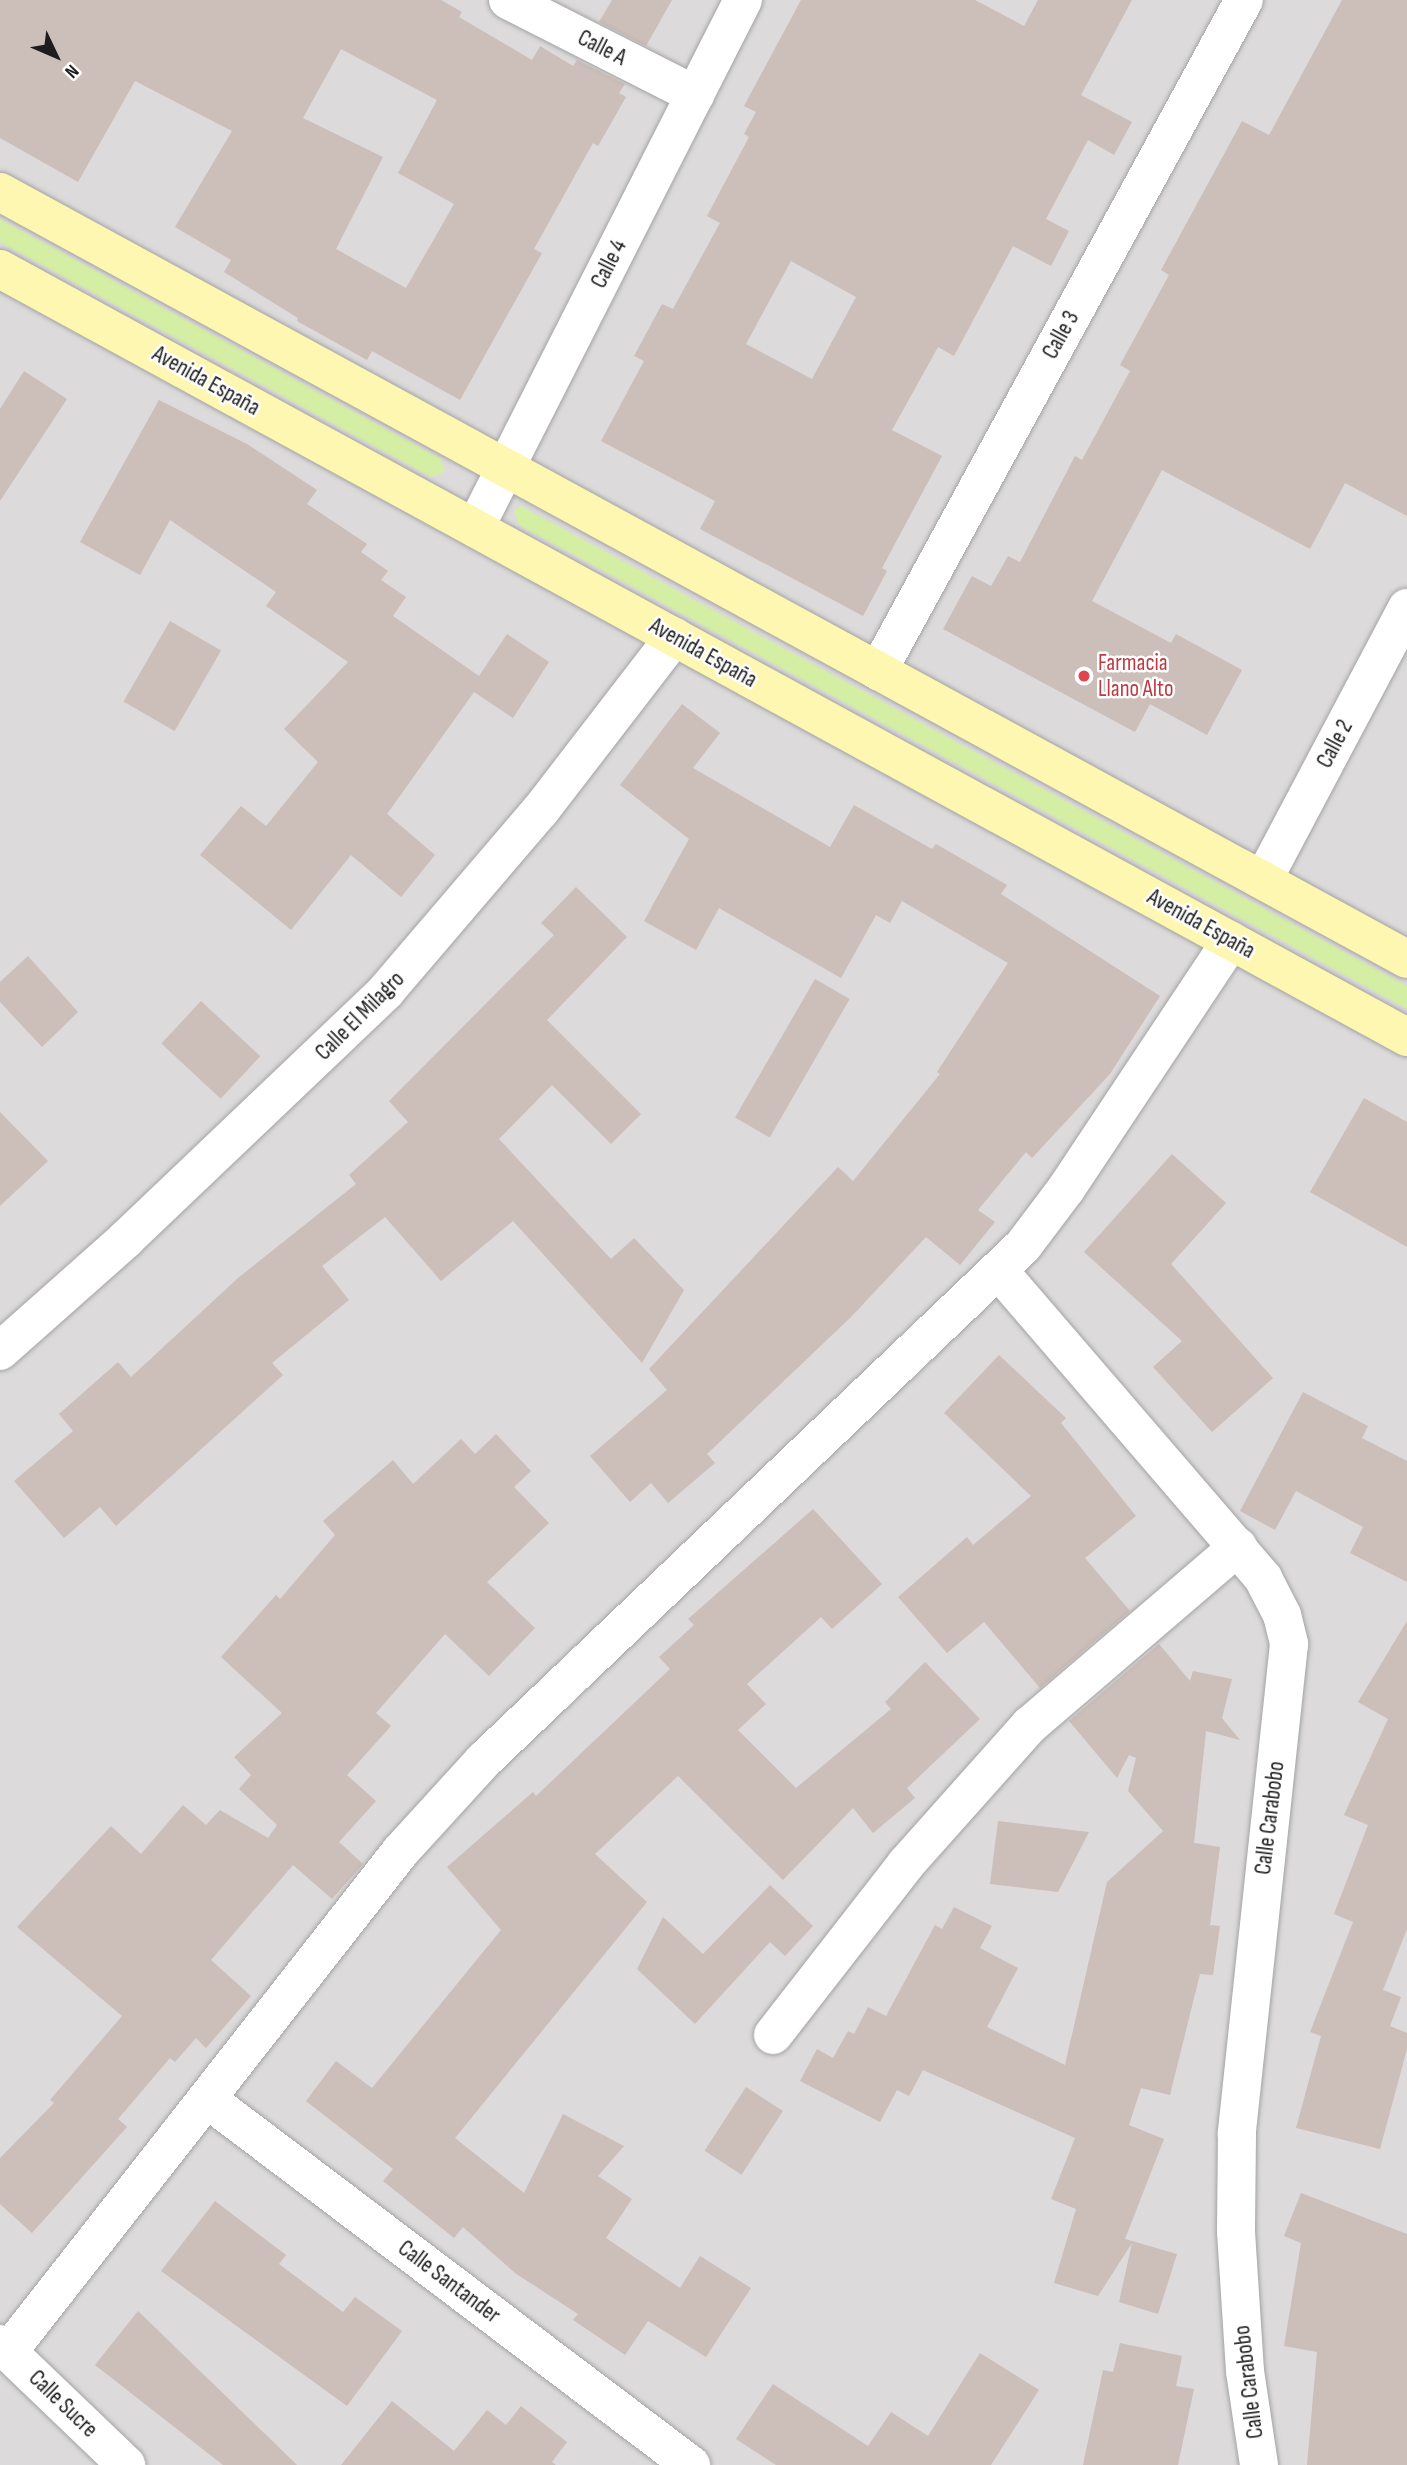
<!DOCTYPE html>
<html>
<head>
<meta charset="utf-8">
<style>
	body { margin:0 }
	#map { position:relative; width:1407px; height:2465px; overflow:hidden; background:#efe9e2; font-family:"Sofia Sans Condensed",sans-serif }
	div>[style] { position:absolute }
	.residential>* { inset:0; background:#dcdada; transform-origin:0 0 }
	.grass>* { inset:0; background:#d4eea4 }
	.building>* { inset:0; background:#ccbeb8; transform-origin:0 0 }
	.roads { filter:drop-shadow(0 0 2px #a4a4a4) drop-shadow(0 0 2px #a4a4a4) }
	.minor>* { height:38px; margin:-19px; padding:0 19px; transform-origin:19px; border-radius:19px; background:#fff }
	.secondary>* { height:38px; margin:-19px; padding:0 19px; transform-origin:19px; border-radius:19px; background:#fef7b1 }
	.dots>* { width:19px; height:19px; translate:-50% -50%; box-sizing:border-box; border:4px solid #fff; border-radius:50% }
	span { translate:-50% -50%; white-space:nowrap; text-align:center; line-height:1.15; -webkit-text-stroke:5px #fff; paint-order:stroke }
	.street-label { font-size:23px; color:#1d1d1d }
	.health-label { font-size:23px; color:#be3a42 }
	.left { translate:0 -50%; text-align:left }
	.north { position:absolute; left:21px; top:21px; width:70px; height:70px; -webkit-text-stroke:5px #fff; paint-order:stroke; rotate:134deg; font-size:19px; font-weight:700; line-height:28px; text-align:center; color:#1d1d1d }
	.north::after { content:''; display:block; margin:auto; width:24px; height:32px; background:#1d1d1d; clip-path:polygon(50% 0,100% 100%,50% 72%,0 100%) }
</style>
</head>
<body>
<div id="map">
	<div class="residential">
		<div style="left:0;top:0;width:1407px;height:2465px"></div>
	</div>
	<div class="grass">
		<div style="clip-path:polygon(0 219px,441px 459px,445px 472px,431px 477px,0 242px)"></div>
		<div style="clip-path:polygon(521px 506px,1407px 986px,1407px 1009px,519px 525px,514px 511px)"></div>
	</div>
	<div class="building">
		<div style="clip-path:polygon(evenodd,0 0,441px 0,462px 12px,459px 17px,532px 60px,540px 46px,573px 66px,577px 60px,625px 84px,619px 93px,626px 97px,598px 146px,593px 143px,534px 249px,542px 253px,460px 400px,372px 351px,367px 360px,297px 321px,298px 318px,224px 272px,231px 260px,175px 227px,232px 131px,135px 81px,78px 182px,0 138px,0 0,341px 49px,437px 100px,398px 173px,454px 204px,406px 288px,336px 249px,383px 157px,303px 118px,341px 49px)"></div>
		<div style="clip-path:polygon(612px 0,672px 0,646px 46px,599px 22px)"></div>
		<div style="clip-path:polygon(evenodd,801px 0,975px 0,1024px 26px,1038px 0,1132px 0,1081px 95px,1132px 122px,1114px 155px,1088px 140px,1046px 219px,1069px 231px,1051px 266px,1013px 246px,954px 356px,938px 347px,892px 430px,942px 456px,882px 568px,887px 571px,863px 616px,700px 529px,715px 501px,601px 441px,644px 361px,634px 356px,662px 304px,673px 309px,720px 223px,707px 216px,749px 137px,744px 134px,756px 112px,744px 106px,801px 0,791px 261px,856px 297px,812px 379px,746px 344px,791px 261px)"></div>
		<div style="clip-path:polygon(1342px 0,1407px 0,1407px 516px,1345px 483px,1310px 549px,1162px 470px,1092px 601px,1171px 643px,1176px 634px,1242px 670px,1207px 735px,1150px 704px,1135px 732px,943px 629px,972px 576px,991px 586px,1008px 556px,1020px 562px,1075px 456px,1082px 460px,1130px 371px,1120px 365px,1169px 275px,1161px 270px,1242px 121px,1269px 135px)"></div>
		<div style="clip-path:polygon(24px 371px,67px 399px,0 501px,0 409px)"></div>
		<div style="clip-path:polygon(159px 400px,247px 444px,317px 490px,307px 504px,367px 544px,361px 552px,388px 571px,381px 580px,406px 597px,393px 616px,479px 676px,507px 634px,549px 662px,513px 718px,474px 692px,387px 814px,435px 855px,401px 897px,351px 855px,291px 930px,200px 855px,241px 806px,266px 826px,318px 762px,284px 729px,348px 662px,266px 606px,276px 592px,170px 520px,140px 575px,80px 542px)"></div>
		<div style="left:170px;top:621px;width:59px;height:93px;rotate:30deg"></div>
		<div style="clip-path:polygon(682px 704px,720px 733px,693px 768px,830px 847px,854px 805px,932px 849px,936px 844px,1007px 885px,1001px 894px,1160px 996px,1110px 1074px,1032px 1158px,1026px 1152px,978px 1210px,995px 1222px,960px 1265px,926px 1237px,851px 1317px,707px 1454px,715px 1463px,668px 1503px,651px 1483px,630px 1502px,590px 1456px,667px 1390px,649px 1369px,838px 1167px,853px 1181px,940px 1074px,937px 1072px,1008px 963px,902px 901px,890px 923px,876px 915px,841px 978px,719px 908px,696px 950px,644px 921px,689px 839px,620px 785px)"></div>
		<div style="clip-path:polygon(576px 887px,627px 937px,547px 1020px,641px 1114px,611px 1144px,552px 1085px,499px 1139px,611px 1259px,634px 1238px,684px 1290px,642px 1363px,513px 1221px,441px 1281px,385px 1217px,322px 1266px,349px 1300px,272px 1363px,283px 1375px,116px 1526px,100px 1507px,64px 1538px,14px 1481px,73px 1431px,59px 1414px,118px 1362px,131px 1377px,238px 1278px,356px 1184px,349px 1175px,408px 1122px,389px 1101px,554px 935px,541px 923px)"></div>
		<div style="clip-path:polygon(28px 956px,78px 1012px,42px 1047px,0 1002px,0 982px)"></div>
		<div style="left:815px;top:979px;width:40px;height:160px;rotate:30deg"></div>
		<div style="left:201px;top:1001px;width:81px;height:58px;rotate:43deg"></div>
		<div style="clip-path:polygon(1364px 1098px,1407px 1122px,1407px 1247px,1310px 1192px)"></div>
		<div style="clip-path:polygon(0 1112px,48px 1161px,0 1206px)"></div>
		<div style="clip-path:polygon(1172px 1154px,1226px 1203px,1171px 1264px,1273px 1378px,1212px 1432px,1153px 1367px,1182px 1341px,1084px 1252px)"></div>
		<div style="clip-path:polygon(999px 1355px,1066px 1418px,1061px 1423px,1136px 1516px,1085px 1558px,1130px 1611px,1040px 1688px,984px 1622px,947px 1653px,898px 1597px,967px 1537px,973px 1545px,1031px 1496px,944px 1413px)"></div>
		<div style="clip-path:polygon(1303px 1392px,1368px 1426px,1362px 1438px,1407px 1461px,1407px 1582px,1350px 1553px,1363px 1527px,1296px 1491px,1275px 1530px,1240px 1511px)"></div>
		<div style="clip-path:polygon(496px 1434px,531px 1471px,514px 1487px,549px 1523px,487px 1582px,535px 1628px,489px 1676px,445px 1634px,376px 1713px,391px 1726px,347px 1775px,376px 1801px,339px 1842px,363px 1864px,332px 1899px,293px 1865px,211px 1960px,251px 1996px,206px 2048px,196px 2038px,175px 2062px,170px 2058px,118px 2119px,127px 2127px,32px 2233px,0 2204px,0 2158px,54px 2103px,50px 2100px,122px 2016px,17px 1927px,111px 1826px,141px 1854px,183px 1805px,206px 1825px,220px 1810px,268px 1838px,277px 1825px,239px 1789px,251px 1775px,234px 1757px,282px 1713px,221px 1657px,276px 1595px,280px 1599px,335px 1535px,323px 1521px,393px 1460px,413px 1484px,461px 1439px,475px 1454px)"></div>
		<div style="clip-path:polygon(813px 1509px,882px 1584px,832px 1629px,821px 1617px,747px 1684px,766px 1704px,738px 1730px,796px 1788px,891px 1709px,885px 1702px,925px 1662px,980px 1719px,907px 1788px,915px 1798px,873px 1833px,853px 1808px,783px 1880px,678px 1776px,595px 1854px,647px 1902px,455px 2138px,524px 2193px,563px 2114px,624px 2146px,598px 2176px,632px 2199px,606px 2238px,680px 2288px,700px 2256px,751px 2288px,706px 2357px,648px 2321px,625px 2355px,573px 2320px,578px 2314px,515px 2273px,463px 2227px,454px 2238px,383px 2181px,393px 2169px,306px 2101px,336px 2061px,372px 2088px,501px 1930px,447px 1867px,533px 1792px,536px 1796px,670px 1669px,659px 1657px,694px 1625px,688px 1619px)"></div>
		<div style="clip-path:polygon(1407px 1621px,1407px 1929px,1383px 1990px,1401px 1997px,1390px 2026px,1407px 2033px,1407px 2049px,1380px 2149px,1296px 2128px,1321px 2036px,1310px 2032px,1353px 1922px,1334px 1914px,1368px 1825px,1344px 1815px,1388px 1719px,1358px 1702px)"></div>
		<div style="clip-path:polygon(1159px 1644px,1190px 1681px,1193px 1671px,1232px 1679px,1222px 1718px,1240px 1740px,1206px 1731px,1194px 1843px,1220px 1847px,1210px 1925px,1220px 1926px,1213px 1975px,1200px 1974px,1170px 2095px,1141px 2088px,1129px 2125px,1164px 2139px,1125px 2239px,1177px 2254px,1158px 2314px,1119px 2302px,1132px 2243px,1098px 2296px,1054px 2283px,1076px 2209px,1051px 2199px,1075px 2138px,923px 2070px,909px 2096px,897px 2090px,880px 2122px,800px 2081px,817px 2049px,833px 2058px,848px 2031px,854px 2034px,868px 2007px,886px 2016px,935px 1925px,942px 1929px,954px 1907px,992px 1926px,980px 1948px,1018px 1968px,987px 2027px,1065px 2065px,1107px 1882px,1163px 1831px,1128px 1791px,1136px 1758px,1129px 1755px,1117px 1778px,1069px 1721px)"></div>
		<div style="clip-path:polygon(998px 1821px,1089px 1832px,1058px 1892px,990px 1884px)"></div>
		<div style="clip-path:polygon(770px 1885px,813px 1926px,785px 1956px,770px 1942px,695px 2024px,637px 1969px,663px 1917px,703px 1954px)"></div>
		<div style="left:746px;top:2087px;width:44px;height:76px;rotate:33deg"></div>
		<div style="clip-path:polygon(1301px 2193px,1407px 2234px,1407px 2465px,1307px 2465px,1317px 2352px,1284px 2346px,1301px 2243px,1284px 2236px)"></div>
		<div style="clip-path:polygon(215px 2201px,286px 2255px,279px 2264px,343px 2312px,355px 2297px,402px 2331px,347px 2406px,161px 2271px)"></div>
		<div style="clip-path:polygon(138px 2311px,297px 2465px,223px 2465px,95px 2365px)"></div>
		<div style="clip-path:polygon(1120px 2343px,1182px 2356px,1176px 2386px,1194px 2389px,1178px 2465px,1083px 2465px,1103px 2370px,1113px 2372px)"></div>
		<div style="clip-path:polygon(980px 2353px,1039px 2390px,991px 2465px,776px 2465px,736px 2439px,773px 2384px,868px 2446px,891px 2412px,928px 2436px)"></div>
		<div style="clip-path:polygon(392px 2401px,454px 2451px,487px 2410px,506px 2425px,521px 2406px,567px 2442px,552px 2462px,556px 2465px,341px 2465px)"></div>
	</div>
	<div class="roads">
		<div class="minor">
			<div style="left:508px;top:0;width:210px;rotate:26.9deg"></div>
			<div style="left:475px;top:528px;width:592px;rotate:-63.09deg"></div>
			<div style="left:878px;top:671px;width:764px;rotate:-61.39deg"></div>
			<div style="left:1263px;top:880px;width:308px;rotate:-62.1deg"></div>
			<div style="left:999px;top:1271px;width:405px;rotate:49.3deg"></div>
			<div style="left:1263px;top:1578px;width:42px;rotate:62.8deg"></div>
			<div style="left:1282px;top:1615px;width:30px;rotate:76deg"></div>
			<div style="left:1289px;top:1644px;width:493px;rotate:96.1deg"></div>
			<div style="left:1237px;top:2134px;width:98px;rotate:90.6deg"></div>
			<div style="left:1236px;top:2232px;width:139px;rotate:86.3deg"></div>
			<div style="left:1245px;top:2371px;width:95px;rotate:81.5deg"></div>
			<div style="left:0;top:1351px;width:169px;rotate:-41.6deg"></div>
			<div style="left:126px;top:1239px;width:359px;rotate:-43.6deg"></div>
			<div style="left:386px;top:991px;width:237px;rotate:-49.5deg"></div>
			<div style="left:540px;top:811px;width:220px;rotate:-52.4deg"></div>
			<div style="left:773px;top:2035px;width:217px;rotate:-52.1deg"></div>
			<div style="left:906px;top:1864px;width:186px;rotate:-48.3deg"></div>
			<div style="left:1030px;top:1725px;width:274px;rotate:-40.6deg"></div>
			<div style="left:207px;top:2099px;width:607px;rotate:37.1deg"></div>
			<div style="left:0;top:2344px;width:175px;rotate:43.8deg"></div>
			<div style="left:8px;top:2352px;width:635px;rotate:-51.9deg"></div>
			<div style="left:400px;top:1852px;width:125px;rotate:-47.6deg"></div>
			<div style="left:484px;top:1760px;width:745px;rotate:-43.64deg"></div>
			<div style="left:1023px;top:1246px;width:71px;rotate:-53deg"></div>
			<div style="left:1066px;top:1189px;width:298px;rotate:-56.4deg"></div>
		</div>
		<div class="secondary">
			<div style="left:0;top:192px;width:1602px;rotate:28.6deg"></div>
			<div style="left:0;top:269px;width:1603px;rotate:28.63deg"></div>
		</div>
	</div>
	<div class="dots">
		<div style="left:1084px;top:676px;background:#e0444e"></div>
	</div>
	<div class="street-label">
		<span style="left:602px;top:48px;rotate:27deg">Calle A</span>
		<span style="left:609px;top:264px;rotate:-63deg">Calle 4</span>
		<span style="left:1061px;top:335px;rotate:-61deg">Calle 3</span>
		<span style="left:206px;top:381px;rotate:29deg">Avenida España</span>
		<span style="left:703px;top:653px;rotate:29deg">Avenida España</span>
		<span style="left:1335px;top:744px;rotate:-62deg">Calle 2</span>
		<span style="left:1201px;top:924px;rotate:29deg">Avenida España</span>
		<span style="left:360px;top:1016px;rotate:-45deg">Calle El Milagro</span>
		<span style="left:1270px;top:1818px;rotate:-83deg">Calle Carabobo</span>
		<span style="left:449px;top:2282px;rotate:37deg">Calle Santander</span>
		<span style="left:1249px;top:2382px;rotate:-97deg">Calle Carabobo</span>
		<span style="left:63px;top:2404px;rotate:44deg">Calle Sucre</span>
	</div>
	<div class="health-label">
		<span class="left" style="left:1098px;top:676px">Farmacia<br>Llano Alto</span>
	</div>
	<div class="north">N</div>
</div>
</body>
</html>
